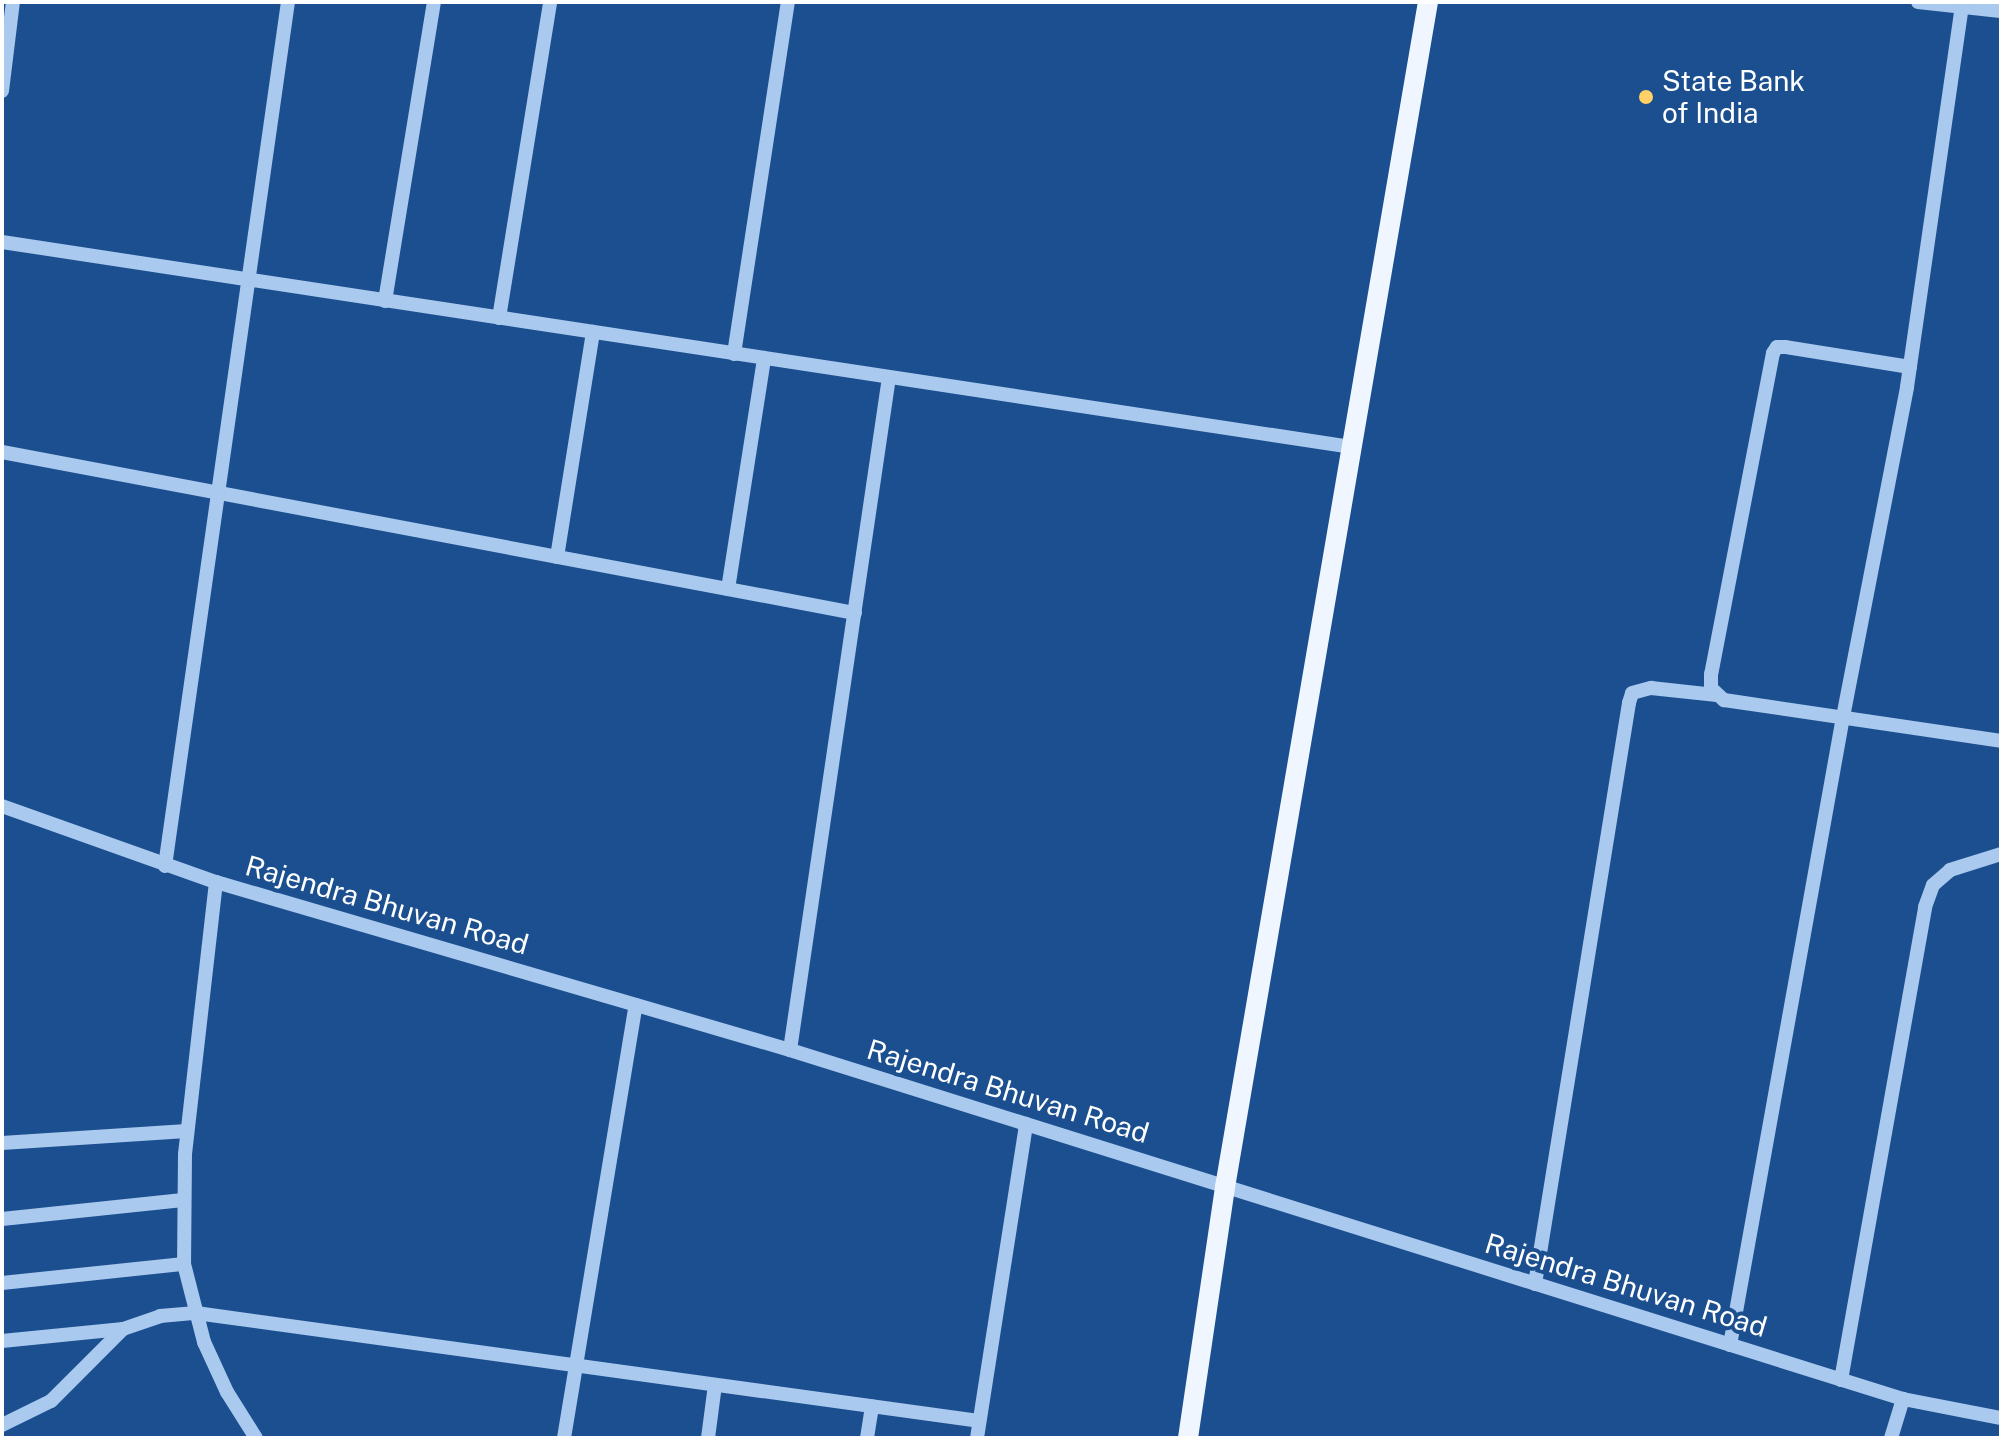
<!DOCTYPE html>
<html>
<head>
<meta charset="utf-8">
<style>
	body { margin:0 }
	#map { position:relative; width:2003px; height:1440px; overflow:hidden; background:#1b4f8f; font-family:"Public Sans",sans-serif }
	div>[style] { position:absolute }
	.minor>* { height:14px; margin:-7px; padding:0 7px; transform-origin:7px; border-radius:7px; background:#a9c9ee }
	.major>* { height:20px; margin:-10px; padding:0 10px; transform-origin:10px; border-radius:10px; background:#f0f6ff }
	.dots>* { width:22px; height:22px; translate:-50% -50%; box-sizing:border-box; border:4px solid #1b4f8f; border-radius:50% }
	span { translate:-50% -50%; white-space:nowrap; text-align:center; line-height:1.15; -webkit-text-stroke:8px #1b4f8f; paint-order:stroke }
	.poi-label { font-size:28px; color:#fff }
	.left { translate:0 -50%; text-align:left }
	.street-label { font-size:28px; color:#fff }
	.frame { position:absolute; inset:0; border:4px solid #fff; pointer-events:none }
</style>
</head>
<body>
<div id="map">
	<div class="minor">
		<div style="left:1918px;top:2px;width:83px;rotate:6.2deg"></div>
		<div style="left:2px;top:91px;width:90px;rotate:-83deg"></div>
		<div style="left:2px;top:242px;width:1364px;rotate:8.64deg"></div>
		<div style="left:385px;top:301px;width:303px;rotate:-80.7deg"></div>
		<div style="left:499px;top:318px;width:320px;rotate:-80.8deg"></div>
		<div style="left:734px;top:354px;width:356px;rotate:-81.3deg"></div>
		<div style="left:1910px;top:367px;width:127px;rotate:-170.9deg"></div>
		<div style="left:1785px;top:347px;width:8px;rotate:180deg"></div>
		<div style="left:1777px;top:347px;width:7px;rotate:124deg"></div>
		<div style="left:1773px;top:353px;width:327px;rotate:100.9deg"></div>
		<div style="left:1711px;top:674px;width:14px;rotate:90deg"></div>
		<div style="left:1711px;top:688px;width:18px;rotate:43deg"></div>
		<div style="left:1724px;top:700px;width:280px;rotate:8.4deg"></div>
		<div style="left:2px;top:452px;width:868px;rotate:10.69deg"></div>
		<div style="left:557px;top:557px;width:228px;rotate:-80.9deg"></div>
		<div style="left:728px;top:589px;width:234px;rotate:-81.1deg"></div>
		<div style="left:2px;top:806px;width:227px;rotate:19.6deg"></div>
		<div style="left:216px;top:882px;width:598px;rotate:16.31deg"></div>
		<div style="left:790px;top:1050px;width:1166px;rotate:17.41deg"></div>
		<div style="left:1903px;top:1399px;width:100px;rotate:11deg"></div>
		<div style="left:165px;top:866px;width:873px;rotate:-81.9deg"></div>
		<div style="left:216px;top:882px;width:274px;rotate:96.5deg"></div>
		<div style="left:185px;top:1154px;width:110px;rotate:90.5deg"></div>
		<div style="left:184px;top:1264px;width:81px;rotate:75.6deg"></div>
		<div style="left:204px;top:1342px;width:55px;rotate:65.3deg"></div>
		<div style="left:227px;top:1392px;width:54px;rotate:57.8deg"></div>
		<div style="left:790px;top:1050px;width:680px;rotate:-81.63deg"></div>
		<div style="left:2px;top:1143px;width:185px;rotate:-3.7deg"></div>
		<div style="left:2px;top:1219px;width:182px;rotate:-6deg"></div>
		<div style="left:2px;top:1283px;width:183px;rotate:-6deg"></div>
		<div style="left:1535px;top:1284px;width:589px;rotate:-80.81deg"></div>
		<div style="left:1629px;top:703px;width:10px;rotate:-73deg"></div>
		<div style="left:1632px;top:693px;width:20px;rotate:-15deg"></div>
		<div style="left:1651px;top:688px;width:64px;rotate:6.2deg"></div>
		<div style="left:2px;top:1341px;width:122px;rotate:-5.7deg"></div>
		<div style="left:1730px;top:1345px;width:638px;rotate:-79.8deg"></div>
		<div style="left:1843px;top:717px;width:336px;rotate:-79deg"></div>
		<div style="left:1907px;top:387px;width:384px;rotate:-81.8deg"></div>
		<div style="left:1841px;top:1380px;width:480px;rotate:-79.9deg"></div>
		<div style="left:1925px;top:907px;width:23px;rotate:-70deg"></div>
		<div style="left:1933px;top:885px;width:23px;rotate:-41deg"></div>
		<div style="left:1950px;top:870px;width:53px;rotate:-17.4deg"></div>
		<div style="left:2px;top:1425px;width:55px;rotate:-26.1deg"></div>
		<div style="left:51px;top:1401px;width:102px;rotate:-45deg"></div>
		<div style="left:123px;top:1329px;width:39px;rotate:-19deg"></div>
		<div style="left:160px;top:1316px;width:36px;rotate:-5deg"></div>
		<div style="left:196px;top:1313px;width:790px;rotate:7.85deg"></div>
		<div style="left:564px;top:1438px;width:439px;rotate:-80.6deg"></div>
		<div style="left:708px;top:1438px;width:53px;rotate:-82.5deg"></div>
		<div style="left:867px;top:1438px;width:32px;rotate:-81deg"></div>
		<div style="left:977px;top:1438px;width:318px;rotate:-81.1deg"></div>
		<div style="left:1891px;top:1438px;width:41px;rotate:-72.9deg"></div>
	</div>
	<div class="major">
		<div style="left:1188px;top:1438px;width:254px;rotate:-81.6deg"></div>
		<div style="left:1225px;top:1187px;width:1202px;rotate:-80.28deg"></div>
	</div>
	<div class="dots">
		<div style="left:1646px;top:97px;background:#ffd166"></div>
	</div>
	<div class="poi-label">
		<span class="left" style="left:1662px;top:97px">State Bank<br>of India</span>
	</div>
	<div class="street-label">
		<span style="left:387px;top:905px;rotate:16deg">Rajendra Bhuvan Road</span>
		<span style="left:1008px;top:1091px;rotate:17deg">Rajendra Bhuvan Road</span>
		<span style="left:1626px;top:1285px;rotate:17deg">Rajendra Bhuvan Road</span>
	</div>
	<div class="frame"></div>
</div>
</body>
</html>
